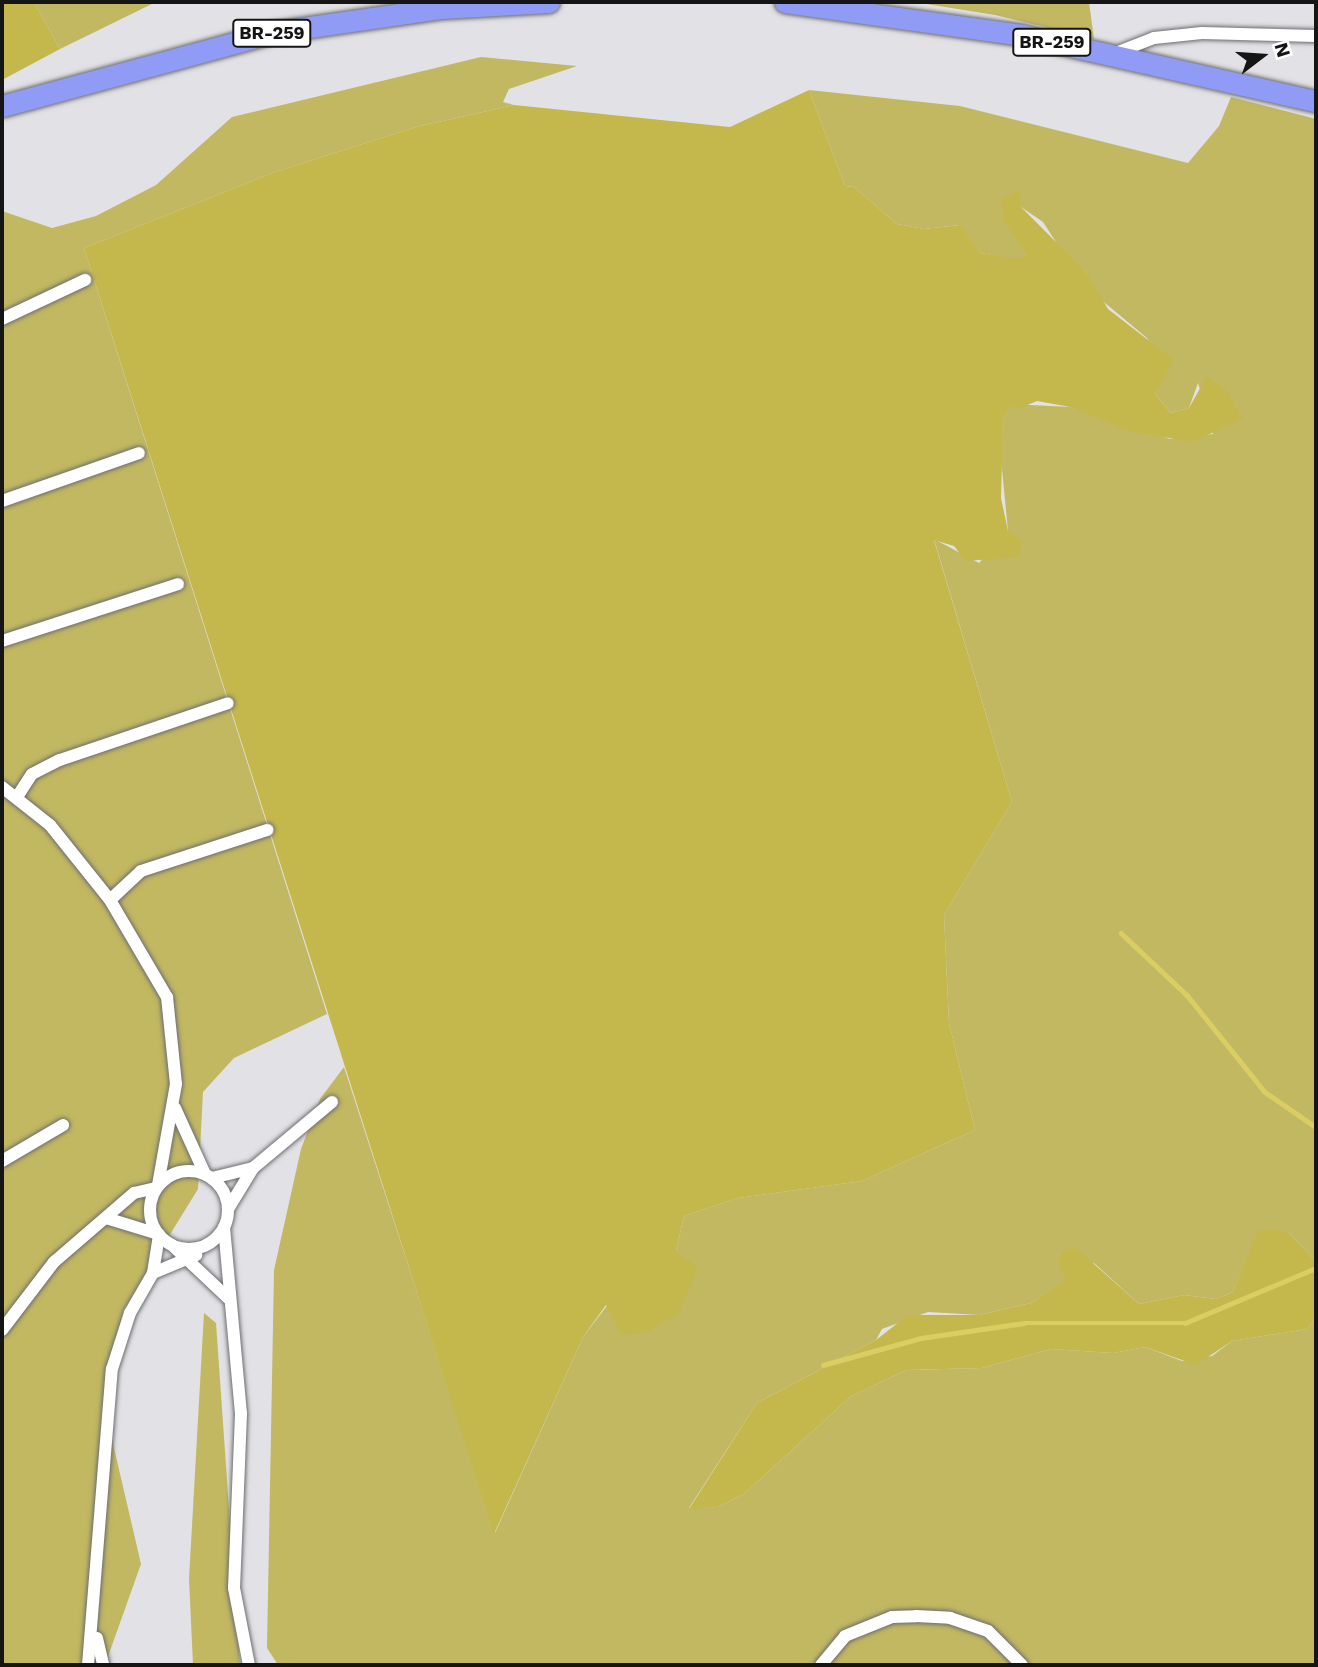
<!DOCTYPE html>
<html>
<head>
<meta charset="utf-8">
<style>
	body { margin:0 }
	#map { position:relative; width:1318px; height:1667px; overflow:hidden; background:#e2e2e6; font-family:"Work Sans",sans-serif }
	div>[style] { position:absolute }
	.green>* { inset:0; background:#c2b862 }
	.forest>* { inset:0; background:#c4b84d }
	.stream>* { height:4.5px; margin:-2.25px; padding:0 2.25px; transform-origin:2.25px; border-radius:2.25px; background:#d9cd63 }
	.roads { filter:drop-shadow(0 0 2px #6d6e71) drop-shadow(0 0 2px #6d6e71) }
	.minor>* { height:12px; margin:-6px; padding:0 6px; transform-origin:6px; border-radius:6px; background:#fff }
	.minor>.ring { margin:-6px; padding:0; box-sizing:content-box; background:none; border:12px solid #fff; border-radius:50% }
	.trunk>* { height:21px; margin:-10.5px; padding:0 10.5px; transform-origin:10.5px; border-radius:10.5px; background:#8f9bf4 }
	span { translate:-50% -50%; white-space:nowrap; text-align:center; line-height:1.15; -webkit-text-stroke:7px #fff; paint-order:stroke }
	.shield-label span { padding:2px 5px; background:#fff; border:2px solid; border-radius:5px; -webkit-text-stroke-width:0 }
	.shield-label { font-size:18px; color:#151516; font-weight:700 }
	.frame { position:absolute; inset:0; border:4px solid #151516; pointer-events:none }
	.north { position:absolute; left:1227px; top:21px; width:70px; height:70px; -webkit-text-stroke:5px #fff; paint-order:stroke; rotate:73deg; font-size:19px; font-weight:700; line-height:28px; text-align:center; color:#151516 }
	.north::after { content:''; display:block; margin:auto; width:24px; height:32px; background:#151516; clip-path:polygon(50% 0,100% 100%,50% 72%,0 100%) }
</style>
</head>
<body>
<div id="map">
	<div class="green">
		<div style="clip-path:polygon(34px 2px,156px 2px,60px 49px)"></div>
		<div style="clip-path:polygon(914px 2px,1089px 2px,1094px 39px,995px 15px)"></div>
		<div style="clip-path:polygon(481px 57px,577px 66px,509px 89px,503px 102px,514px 105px,416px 127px,275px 172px,84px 248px,327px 1014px,234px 1058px,203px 1092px,198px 1189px,123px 1311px,110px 1373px,111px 1435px,141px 1564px,105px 1665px,2px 1665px,2px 211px,52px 228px,96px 216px,156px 185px,232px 117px)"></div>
		<div style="clip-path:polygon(809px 90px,960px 106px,1188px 163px,1219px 126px,1231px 97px,1316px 119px,1316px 1261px,1289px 1233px,1259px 1231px,1233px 1292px,1216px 1299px,1184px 1295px,1139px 1304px,1094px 1263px,1031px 1303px,979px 1315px,928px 1312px,882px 1329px,876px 1340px,757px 1403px,689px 1508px,718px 1507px,744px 1494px,850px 1397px,906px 1370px,982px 1368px,1051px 1349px,1113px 1353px,1145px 1347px,1182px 1361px,1212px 1356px,1232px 1341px,1307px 1329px,1316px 1318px,1316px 1665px,278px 1665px,267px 1648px,274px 1270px,301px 1149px,320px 1099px,344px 1067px,495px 1533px,583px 1337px,609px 1303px,676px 1251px,684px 1216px,738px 1198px,862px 1181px,975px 1130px,949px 1023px,944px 915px,1012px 802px,934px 539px,979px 563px,1008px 531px,1001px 459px,1003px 419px,1011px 404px,1070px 407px,1170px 439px,1213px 434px,1198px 383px,1189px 408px,1171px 413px,1155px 394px,1163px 375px,1147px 338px,1093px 293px,1086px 272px,1063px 253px,1043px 222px,1021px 207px,1027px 254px,1018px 260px,981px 253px,959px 225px,924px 229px,897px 224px,854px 187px,845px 186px)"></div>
		<div style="clip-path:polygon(204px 1313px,216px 1323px,240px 1665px,193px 1665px,189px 1579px)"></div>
	</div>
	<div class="forest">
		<div style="clip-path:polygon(2px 2px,34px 2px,60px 49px,2px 80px)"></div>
		<div style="clip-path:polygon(809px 90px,845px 186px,854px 187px,897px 224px,924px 229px,960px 225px,981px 253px,1018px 259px,1027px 254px,1004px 222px,1001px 199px,1019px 190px,1021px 207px,1086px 272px,1108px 309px,1174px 360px,1155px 394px,1171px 413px,1189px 408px,1207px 376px,1227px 391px,1243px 419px,1192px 442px,1128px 431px,1070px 407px,1037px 401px,1018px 409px,1011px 405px,1003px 419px,1001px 498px,1008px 531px,1023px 541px,1019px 557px,966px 561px,954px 546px,934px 540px,1012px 802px,944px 915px,949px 1023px,975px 1130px,862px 1181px,738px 1198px,684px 1216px,676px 1251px,698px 1268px,679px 1313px,648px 1332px,622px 1335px,606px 1305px,583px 1337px,494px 1534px,84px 248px,275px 172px,416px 127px,514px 105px,730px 127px)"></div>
		<div style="clip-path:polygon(1273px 1229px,1289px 1233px,1316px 1261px,1316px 1318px,1307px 1329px,1232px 1341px,1196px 1365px,1145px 1347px,1113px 1353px,1051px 1349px,982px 1368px,906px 1370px,850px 1397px,744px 1494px,718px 1507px,689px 1509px,757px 1403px,876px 1340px,908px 1315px,979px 1315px,1031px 1303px,1066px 1280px,1058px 1262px,1063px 1250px,1076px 1248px,1139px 1304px,1184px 1295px,1216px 1299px,1233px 1292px,1258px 1231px)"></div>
	</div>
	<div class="stream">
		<div style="left:1121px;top:933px;width:91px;rotate:43.2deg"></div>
		<div style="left:1187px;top:995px;width:124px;rotate:51.2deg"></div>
		<div style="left:1265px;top:1092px;width:62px;rotate:34.5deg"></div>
		<div style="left:823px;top:1365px;width:102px;rotate:-15.4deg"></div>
		<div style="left:921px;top:1338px;width:104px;rotate:-8.3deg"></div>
		<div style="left:1024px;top:1323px;width:161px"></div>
		<div style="left:1185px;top:1323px;width:142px;rotate:-22.8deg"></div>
	</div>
	<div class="roads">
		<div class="minor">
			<div style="left:1113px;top:54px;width:44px;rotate:-21.3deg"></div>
			<div style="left:1154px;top:38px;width:48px;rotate:-5.9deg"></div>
			<div style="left:1202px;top:33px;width:114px;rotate:1.5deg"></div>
			<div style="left:2px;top:319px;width:92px;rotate:-25.2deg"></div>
			<div style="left:2px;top:501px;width:145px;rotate:-19.3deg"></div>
			<div style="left:2px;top:641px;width:185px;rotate:-17.9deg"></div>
			<div style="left:2px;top:787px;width:61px;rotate:38.4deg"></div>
			<div style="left:50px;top:825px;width:96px;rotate:51.3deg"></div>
			<div style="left:110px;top:900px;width:113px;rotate:59.6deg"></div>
			<div style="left:167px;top:997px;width:87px;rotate:84.1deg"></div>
			<div style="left:176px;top:1084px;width:103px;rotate:100.1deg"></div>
			<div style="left:17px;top:797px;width:27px;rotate:-57deg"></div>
			<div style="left:32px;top:774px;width:31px;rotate:-27deg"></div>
			<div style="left:60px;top:760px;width:177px;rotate:-18.7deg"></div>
			<div style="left:110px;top:900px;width:42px;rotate:-43.1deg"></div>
			<div style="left:141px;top:871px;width:133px;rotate:-18deg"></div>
			<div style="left:175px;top:1108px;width:72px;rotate:65.6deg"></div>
			<div style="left:2px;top:1161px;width:71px;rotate:-30.5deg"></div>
			<div class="ring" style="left:150px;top:1171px;width:66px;height:66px"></div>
			<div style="left:212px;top:1178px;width:42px;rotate:-13.7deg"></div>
			<div style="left:228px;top:1209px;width:48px;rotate:-58.6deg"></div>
			<div style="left:253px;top:1168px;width:103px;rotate:-39.9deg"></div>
			<div style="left:106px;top:1218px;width:54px;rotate:17.1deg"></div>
			<div style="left:224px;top:1227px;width:188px;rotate:84.8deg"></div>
			<div style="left:241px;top:1414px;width:174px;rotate:92.3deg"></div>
			<div style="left:234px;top:1588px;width:78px;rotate:79deg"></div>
			<div style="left:175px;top:1248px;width:76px;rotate:43.4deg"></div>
			<div style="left:153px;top:1273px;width:47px;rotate:-22.7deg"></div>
			<div style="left:2px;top:1330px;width:86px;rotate:-52.6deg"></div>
			<div style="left:54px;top:1262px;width:106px;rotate:-40.8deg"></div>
			<div style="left:134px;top:1193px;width:23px;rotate:-13deg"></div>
			<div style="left:97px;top:1638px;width:28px;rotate:77deg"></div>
			<div style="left:88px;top:1665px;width:297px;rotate:-85.4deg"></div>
			<div style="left:112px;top:1369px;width:59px;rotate:-72.2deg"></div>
			<div style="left:130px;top:1313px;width:46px;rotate:-60.1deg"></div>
			<div style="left:153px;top:1273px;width:39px;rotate:-81deg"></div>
			<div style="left:821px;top:1665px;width:38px;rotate:-50deg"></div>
			<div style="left:845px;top:1636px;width:51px;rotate:-22deg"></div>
			<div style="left:892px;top:1617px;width:24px;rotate:-2deg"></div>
			<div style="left:916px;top:1616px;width:34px;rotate:3deg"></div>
			<div style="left:950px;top:1618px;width:40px;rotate:18.9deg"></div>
			<div style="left:988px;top:1631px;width:48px;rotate:45deg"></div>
		</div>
		<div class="trunk">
			<div style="left:785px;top:2px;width:239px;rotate:7.9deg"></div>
			<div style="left:1022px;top:35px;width:301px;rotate:12.7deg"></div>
			<div style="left:2px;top:106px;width:283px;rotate:-15.2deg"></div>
			<div style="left:275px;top:32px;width:169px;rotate:-8.2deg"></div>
			<div style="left:442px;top:8px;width:107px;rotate:-3.2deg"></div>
		</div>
	</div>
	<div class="shield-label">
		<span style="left:272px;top:33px">BR-259</span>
		<span style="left:1052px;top:42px">BR-259</span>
	</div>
	<div class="frame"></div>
	<div class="north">N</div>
</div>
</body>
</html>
